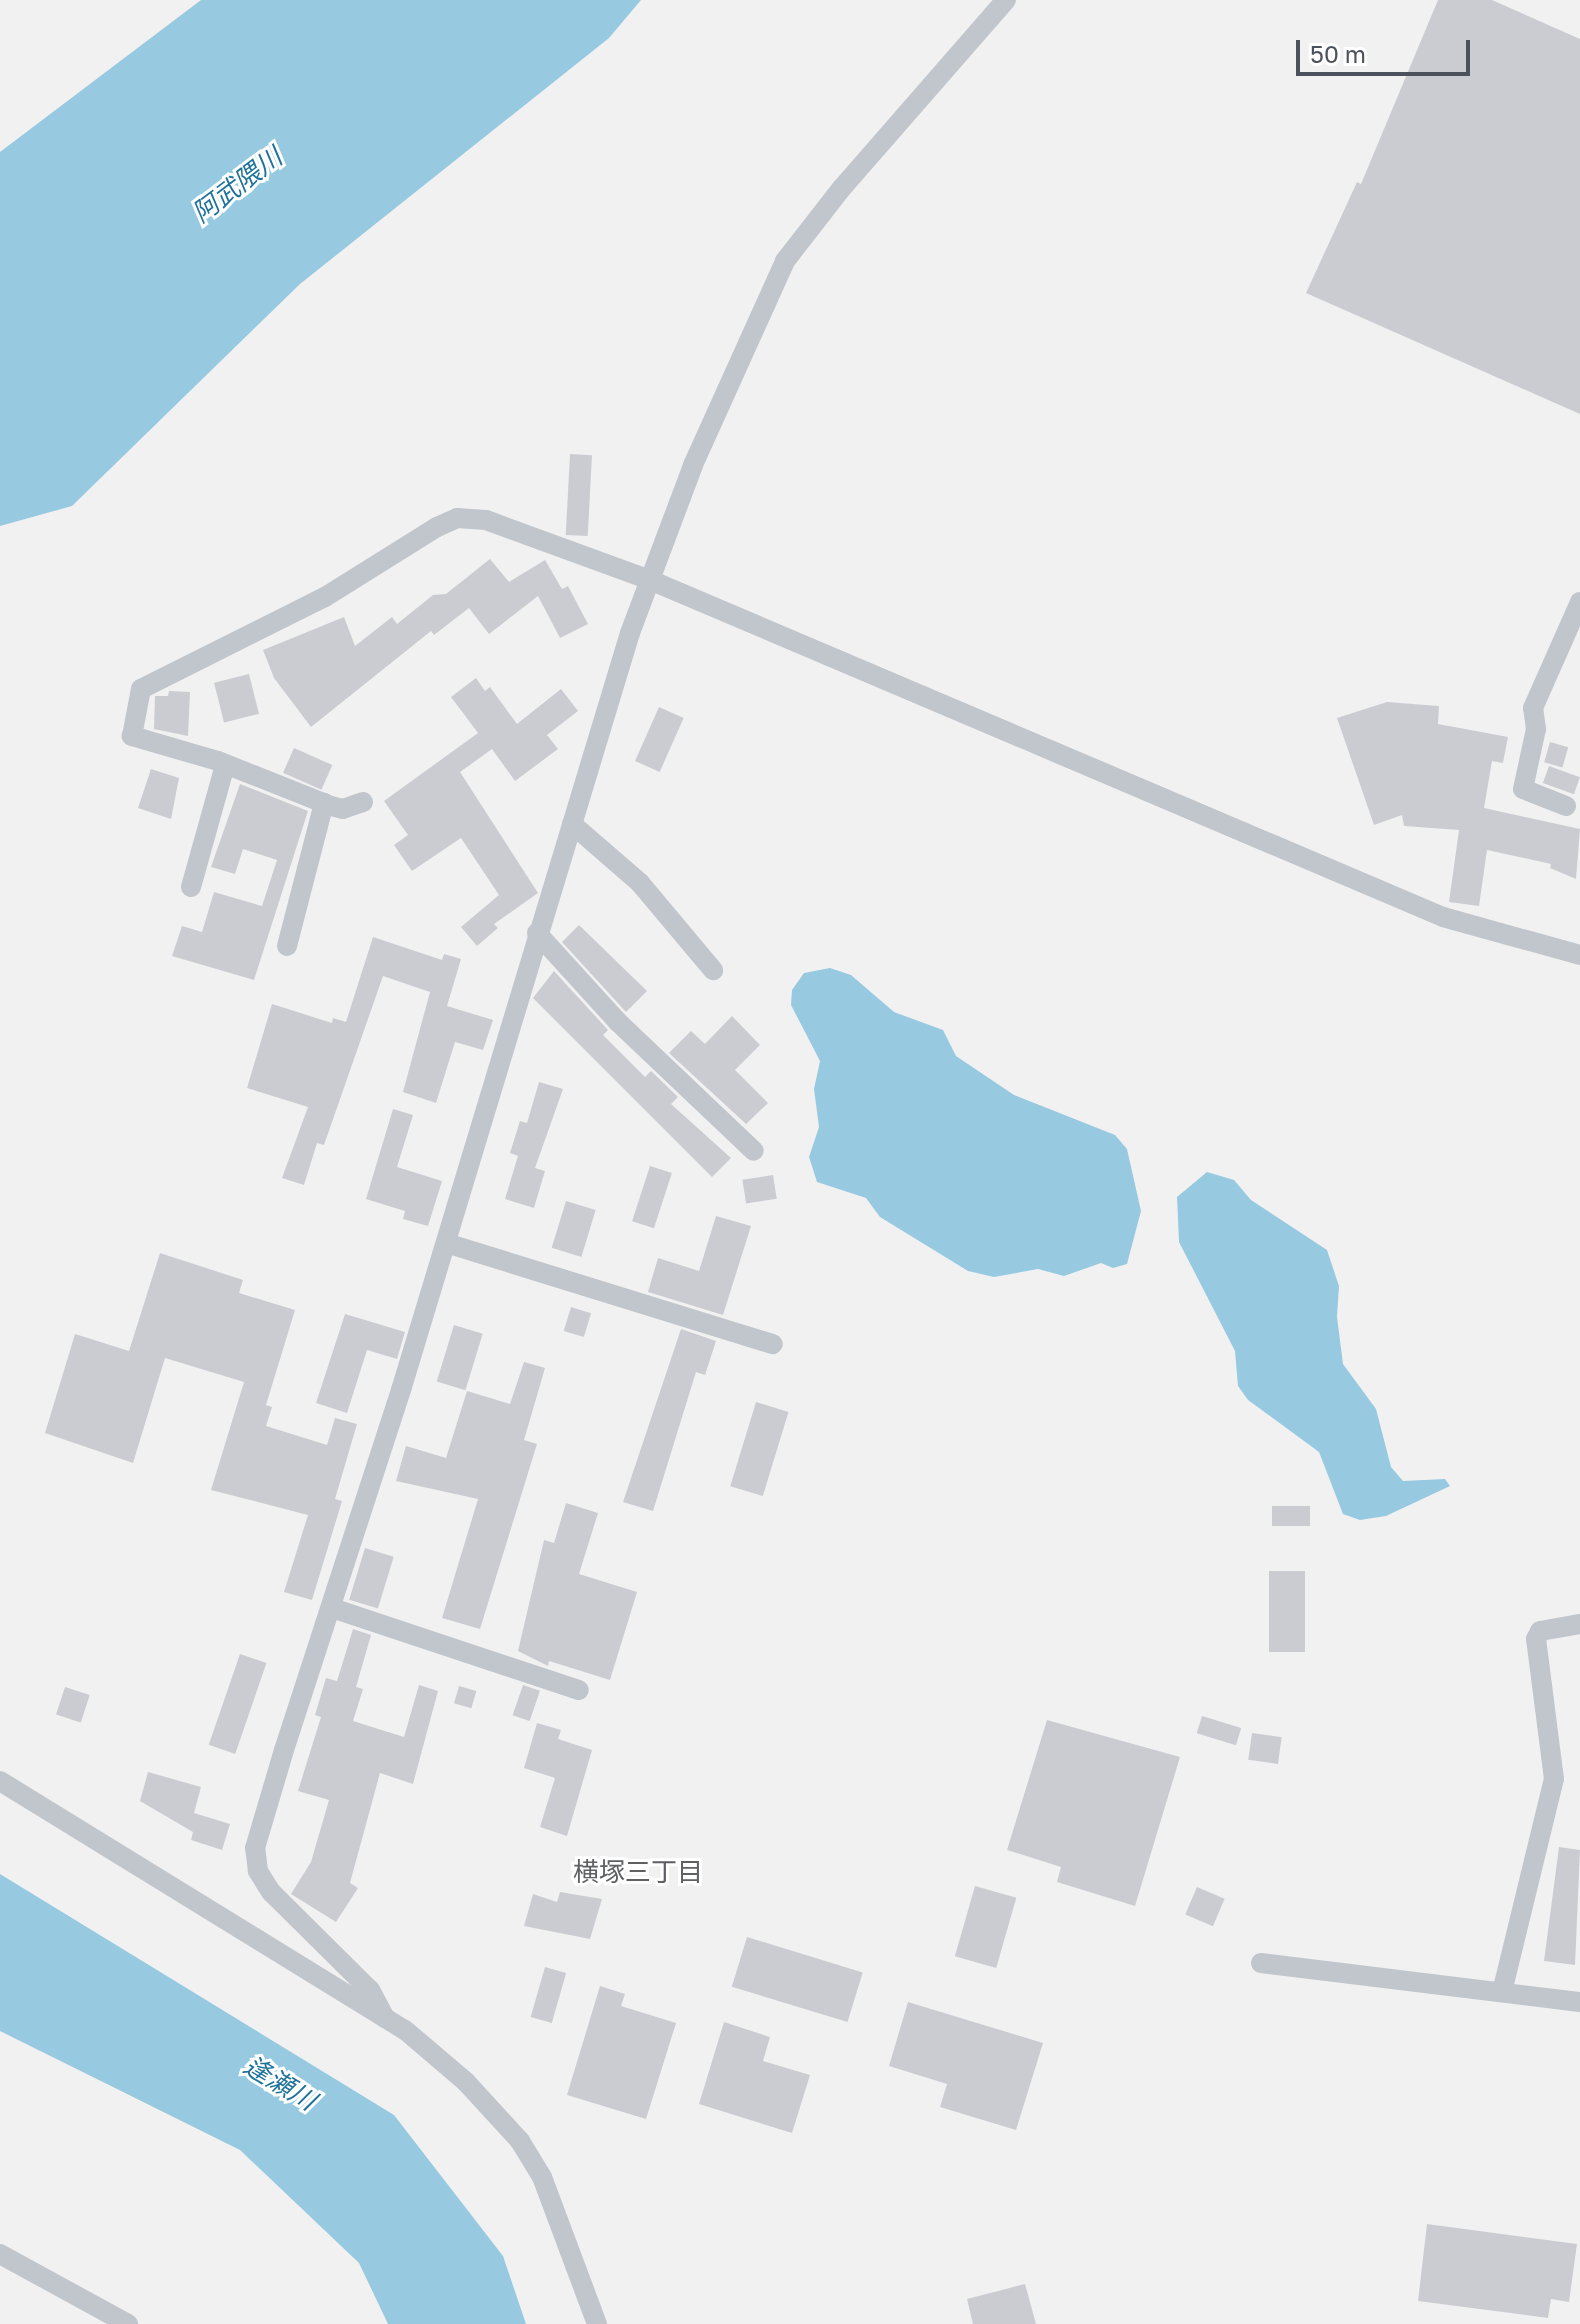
<!DOCTYPE html>
<html>
<head>
<meta charset="utf-8">
<style>
	body { margin:0 }
	#map { position:relative; width:1580px; height:2324px; overflow:hidden; background:#f2f1f1; font-family:"Golos Text","Noto Sans JP",sans-serif }
	div>[style] { position:absolute }
	.water>* { inset:0; background:#97cae1 }
	.building>* { inset:0; background:#cbccd2; transform-origin:0 0 }
	.street>* { height:20px; margin:-10px; padding:0 10px; transform-origin:10px; border-radius:10px; background:#c1c6cd }
	span { translate:-50% -50%; white-space:nowrap; text-align:center; line-height:1.15; -webkit-text-stroke:6px #fff; paint-order:stroke }
	.water-label { font-size:26px; color:#1f739a; font-style:italic }
	.neighbourhood-label { font-size:26px; color:#5e6064 }
	.scale { position:absolute; left:1296px; top:40px; width:174px; height:36px; box-sizing:border-box; border:4px solid #4b525b; border-top:0; padding-left:10px; font-size:24px; line-height:28px; white-space:nowrap; color:#4b525b; -webkit-text-stroke:6px #fff; paint-order:stroke }
</style>
</head>
<body>
<div id="map">
	<div class="water">
		<div style="clip-path:polygon(201px 0,641px 0,609px 38px,300px 284px,72px 506px,0 526px,0 152px)"></div>
		<div style="clip-path:polygon(830px 968px,851px 975px,894px 1012px,943px 1030px,956px 1056px,1014px 1095px,1115px 1135px,1127px 1149px,1141px 1211px,1127px 1264px,1113px 1268px,1101px 1263px,1064px 1276px,1038px 1269px,994px 1277px,968px 1271px,880px 1217px,866px 1198px,817px 1182px,809px 1157px,819px 1127px,814px 1089px,820px 1061px,791px 1005px,792px 990px,804px 973px)"></div>
		<div style="clip-path:polygon(1207px 1172px,1234px 1180px,1251px 1200px,1327px 1250px,1339px 1286px,1337px 1317px,1343px 1364px,1376px 1409px,1391px 1467px,1403px 1481px,1445px 1479px,1450px 1486px,1386px 1516px,1360px 1520px,1343px 1514px,1319px 1452px,1248px 1400px,1238px 1386px,1235px 1351px,1179px 1242px,1177px 1197px)"></div>
		<div style="clip-path:polygon(0 1874px,394px 2115px,503px 2256px,526px 2324px,388px 2324px,359px 2263px,240px 2150px,0 2031px)"></div>
	</div>
	<div class="building">
		<div style="clip-path:polygon(1438px 0,1492px 0,1580px 39px,1580px 414px,1306px 293px,1357px 182px,1361px 184px)"></div>
		<div style="left:570px;top:454px;width:22px;height:81px;rotate:3deg"></div>
		<div style="clip-path:polygon(490px 559px,509px 582px,545px 560px,562px 589px,568px 586px,588px 624px,560px 638px,538px 596px,489px 634px,469px 608px,434px 635px,431px 631px,311px 727px,274px 678px,263px 650px,344px 617px,355px 646px,392px 617px,397px 624px,433px 595px,446px 594px)"></div>
		<div style="left:249px;top:674px;width:41px;height:36px;rotate:76deg"></div>
		<div style="clip-path:polygon(476px 678px,485px 691px,490px 687px,517px 724px,561px 689px,578px 711px,547px 735px,558px 749px,515px 781px,492px 749px,460px 772px,538px 893px,494px 924px,498px 928px,477px 946px,461px 927px,499px 895px,461px 838px,412px 871px,394px 845px,408px 835px,384px 801px,478px 733px,451px 697px)"></div>
		<div style="clip-path:polygon(169px 691px,190px 692px,188px 736px,154px 729px,155px 696px,168px 696px)"></div>
		<div style="clip-path:polygon(1387px 702px,1439px 706px,1438px 724px,1508px 737px,1503px 763px,1492px 761px,1484px 808px,1580px 829px,1576px 879px,1550px 868px,1551px 864px,1487px 850px,1479px 906px,1449px 902px,1459px 830px,1404px 826px,1402px 815px,1374px 825px,1337px 718px)"></div>
		<div style="left:659px;top:707px;width:27px;height:59px;rotate:24deg"></div>
		<div style="left:1550px;top:742px;width:19px;height:21px;rotate:16deg"></div>
		<div style="left:294px;top:748px;width:42px;height:27px;rotate:24deg"></div>
		<div style="left:1549px;top:766px;width:33px;height:18px;rotate:20deg"></div>
		<div style="clip-path:polygon(151px 769px,179px 778px,171px 819px,138px 808px)"></div>
		<div style="clip-path:polygon(240px 784px,308px 811px,254px 980px,172px 956px,182px 926px,202px 932px,214px 892px,262px 906px,277px 860px,243px 849px,235px 874px,211px 867px)"></div>
		<div style="clip-path:polygon(579px 925px,647px 991px,626px 1012px,562px 942px)"></div>
		<div style="clip-path:polygon(373px 937px,442px 960px,444px 954px,461px 959px,447px 1006px,493px 1020px,483px 1050px,455px 1042px,436px 1103px,403px 1092px,430px 992px,383px 976px,324px 1145px,317px 1143px,304px 1185px,282px 1178px,308px 1107px,247px 1088px,272px 1004px,332px 1023px,333px 1018px,346px 1022px)"></div>
		<div style="clip-path:polygon(554px 971px,608px 1030px,603px 1035px,645px 1077px,651px 1071px,678px 1097px,671px 1104px,731px 1158px,712px 1177px,533px 998px)"></div>
		<div style="clip-path:polygon(732px 1016px,760px 1045px,735px 1070px,768px 1103px,746px 1124px,669px 1053px,691px 1031px,705px 1044px)"></div>
		<div style="clip-path:polygon(539px 1082px,563px 1089px,535px 1168px,545px 1171px,534px 1208px,505px 1199px,518px 1156px,510px 1153px,520px 1121px,527px 1123px)"></div>
		<div style="clip-path:polygon(393px 1109px,413px 1115px,397px 1167px,442px 1181px,428px 1226px,403px 1219px,405px 1211px,366px 1199px)"></div>
		<div style="left:650px;top:1166px;width:23px;height:58px;rotate:18deg"></div>
		<div style="left:773px;top:1175px;width:24px;height:31px;rotate:81deg"></div>
		<div style="left:566px;top:1201px;width:31px;height:49px;rotate:17deg"></div>
		<div style="clip-path:polygon(716px 1216px,751px 1226px,723px 1315px,648px 1292px,658px 1258px,699px 1271px)"></div>
		<div style="clip-path:polygon(160px 1253px,243px 1280px,239px 1293px,295px 1310px,266px 1405px,272px 1407px,266px 1426px,327px 1445px,335px 1418px,357px 1424px,335px 1499px,342px 1501px,312px 1600px,284px 1592px,308px 1515px,211px 1490px,244px 1382px,165px 1358px,133px 1463px,45px 1433px,75px 1334px,129px 1351px)"></div>
		<div style="left:571px;top:1307px;width:21px;height:25px;rotate:17deg"></div>
		<div style="clip-path:polygon(345px 1314px,405px 1332px,397px 1359px,367px 1350px,347px 1413px,316px 1403px)"></div>
		<div style="left:454px;top:1325px;width:30px;height:59px;rotate:17deg"></div>
		<div style="clip-path:polygon(681px 1329px,716px 1341px,705px 1375px,696px 1372px,653px 1511px,623px 1502px)"></div>
		<div style="clip-path:polygon(524px 1362px,545px 1368px,524px 1440px,537px 1444px,480px 1629px,442px 1618px,478px 1499px,396px 1481px,406px 1446px,446px 1458px,467px 1391px,510px 1404px)"></div>
		<div style="left:756px;top:1402px;width:34px;height:88px;rotate:17deg"></div>
		<div style="clip-path:polygon(566px 1503px,598px 1513px,579px 1574px,637px 1592px,610px 1680px,549px 1661px,548px 1666px,518px 1651px,544px 1540px,554px 1543px)"></div>
		<div style="left:1272px;top:1506px;width:38px;height:20px"></div>
		<div style="left:365px;top:1548px;width:30px;height:54px;rotate:17deg"></div>
		<div style="left:1269px;top:1571px;width:36px;height:81px"></div>
		<div style="clip-path:polygon(353px 1629px,371px 1635px,356px 1687px,363px 1689px,353px 1721px,404px 1737px,419px 1685px,438px 1691px,413px 1784px,380px 1773px,350px 1883px,358px 1888px,336px 1922px,291px 1894px,311px 1862px,329px 1800px,298px 1791px,321px 1717px,315px 1715px,326px 1678px,337px 1681px)"></div>
		<div style="left:240px;top:1654px;width:28px;height:96px;rotate:19deg"></div>
		<div style="left:523px;top:1685px;width:18px;height:32px;rotate:19deg"></div>
		<div style="left:459px;top:1686px;width:18px;height:18px;rotate:16deg"></div>
		<div style="left:65px;top:1687px;width:26px;height:29px;rotate:18deg"></div>
		<div style="left:1202px;top:1716px;width:41px;height:18px;rotate:17deg"></div>
		<div style="clip-path:polygon(1047px 1720px,1180px 1757px,1135px 1906px,1057px 1882px,1061px 1867px,1007px 1850px)"></div>
		<div style="clip-path:polygon(537px 1723px,561px 1730px,558px 1739px,592px 1750px,567px 1836px,540px 1827px,555px 1778px,524px 1768px)"></div>
		<div style="left:1252px;top:1733px;width:30px;height:27px;rotate:8deg"></div>
		<div style="clip-path:polygon(148px 1772px,201px 1787px,194px 1813px,230px 1824px,222px 1850px,191px 1840px,193px 1832px,140px 1801px)"></div>
		<div style="clip-path:polygon(1559px 1847px,1580px 1850px,1575px 1965px,1544px 1961px)"></div>
		<div style="left:975px;top:1886px;width:43px;height:73px;rotate:16deg"></div>
		<div style="left:1197px;top:1887px;width:30px;height:30px;rotate:23deg"></div>
		<div style="clip-path:polygon(560px 1892px,602px 1899px,590px 1939px,524px 1926px,533px 1894px,557px 1902px)"></div>
		<div style="left:747px;top:1937px;width:121px;height:52px;rotate:17deg"></div>
		<div style="left:545px;top:1967px;width:22px;height:52px;rotate:16deg"></div>
		<div style="clip-path:polygon(600px 1986px,625px 1994px,621px 2006px,676px 2023px,646px 2119px,567px 2095px)"></div>
		<div style="clip-path:polygon(908px 2002px,1043px 2043px,1016px 2130px,940px 2107px,947px 2084px,889px 2066px)"></div>
		<div style="clip-path:polygon(724px 2022px,770px 2037px,763px 2061px,810px 2075px,792px 2133px,699px 2104px)"></div>
		<div style="clip-path:polygon(1427px 2224px,1577px 2244px,1569px 2302px,1551px 2299px,1548px 2318px,1418px 2301px)"></div>
		<div style="clip-path:polygon(1025px 2284px,1036px 2324px,973px 2324px,967px 2299px)"></div>
	</div>
	<div class="street">
		<div style="left:363px;top:802px;width:21px;rotate:161deg"></div>
		<div style="left:343px;top:809px;width:12px;rotate:-166deg"></div>
		<div style="left:331px;top:806px;width:122px;rotate:-158.3deg"></div>
		<div style="left:218px;top:761px;width:90px;rotate:-163.8deg"></div>
		<div style="left:132px;top:736px;width:48px;rotate:-79.2deg"></div>
		<div style="left:141px;top:689px;width:206px;rotate:-26.6deg"></div>
		<div style="left:325px;top:597px;width:132px;rotate:-32deg"></div>
		<div style="left:437px;top:527px;width:22px;rotate:-24deg"></div>
		<div style="left:457px;top:518px;width:29px;rotate:4deg"></div>
		<div style="left:486px;top:520px;width:175px;rotate:20.1deg"></div>
		<div style="left:650px;top:580px;width:862px;rotate:23.02deg"></div>
		<div style="left:1443px;top:917px;width:142px;rotate:15.5deg"></div>
		<div style="left:1566px;top:806px;width:46px;rotate:-158.4deg"></div>
		<div style="left:1523px;top:789px;width:61px;rotate:-77.8deg"></div>
		<div style="left:1536px;top:729px;width:21px;rotate:-98deg"></div>
		<div style="left:1533px;top:708px;width:116px;rotate:-66.1deg"></div>
		<div style="left:572px;top:824px;width:90px;rotate:40.9deg"></div>
		<div style="left:640px;top:883px;width:114px;rotate:50deg"></div>
		<div style="left:191px;top:887px;width:127px;rotate:-74.4deg"></div>
		<div style="left:537px;top:933px;width:120px;rotate:47.7deg"></div>
		<div style="left:618px;top:1022px;width:187px;rotate:43.5deg"></div>
		<div style="left:287px;top:946px;width:148px;rotate:-75.5deg"></div>
		<div style="left:446px;top:1243px;width:342px;rotate:17.2deg"></div>
		<div style="left:332px;top:1608px;width:260px;rotate:18.4deg"></div>
		<div style="left:0;top:1781px;width:475px;rotate:31.6deg"></div>
		<div style="left:405px;top:2030px;width:80px;rotate:40.4deg"></div>
		<div style="left:466px;top:2082px;width:80px;rotate:47.5deg"></div>
		<div style="left:520px;top:2141px;width:42px;rotate:58.6deg"></div>
		<div style="left:542px;top:2177px;width:157px;rotate:69.5deg"></div>
		<div style="left:1261px;top:1963px;width:321px;rotate:7deg"></div>
		<div style="left:1502px;top:1992px;width:219px;rotate:-76.3deg"></div>
		<div style="left:1554px;top:1779px;width:141px;rotate:-97.3deg"></div>
		<div style="left:1536px;top:1639px;width:9px;rotate:-63deg"></div>
		<div style="left:1540px;top:1631px;width:41px;rotate:-9.9deg"></div>
		<div style="left:385px;top:2018px;width:32px;rotate:-118deg"></div>
		<div style="left:370px;top:1990px;width:139px;rotate:-135.3deg"></div>
		<div style="left:271px;top:1892px;width:25px;rotate:-122deg"></div>
		<div style="left:258px;top:1871px;width:23px;rotate:-97deg"></div>
		<div style="left:255px;top:1848px;width:102px;rotate:-73.5deg"></div>
		<div style="left:284px;top:1750px;width:379px;rotate:-72deg"></div>
		<div style="left:401px;top:1390px;width:791px;rotate:-73.17deg"></div>
		<div style="left:630px;top:633px;width:179px;rotate:-69.4deg"></div>
		<div style="left:693px;top:465px;width:224px;rotate:-65.7deg"></div>
		<div style="left:785px;top:261px;width:91px;rotate:-52.1deg"></div>
		<div style="left:841px;top:189px;width:251px;rotate:-48.9deg"></div>
		<div style="left:0;top:2254px;width:146px;rotate:28.7deg"></div>
	</div>
	<div class="water-label">
		<span style="left:237px;top:185px;rotate:-37deg">阿武隈川</span>
		<span style="left:280px;top:2083px;rotate:31deg">逢瀬川</span>
	</div>
	<div class="neighbourhood-label">
		<span style="left:638px;top:1872px">横塚三丁目</span>
	</div>
	<div class="scale">50 m</div>
</div>
</body>
</html>
